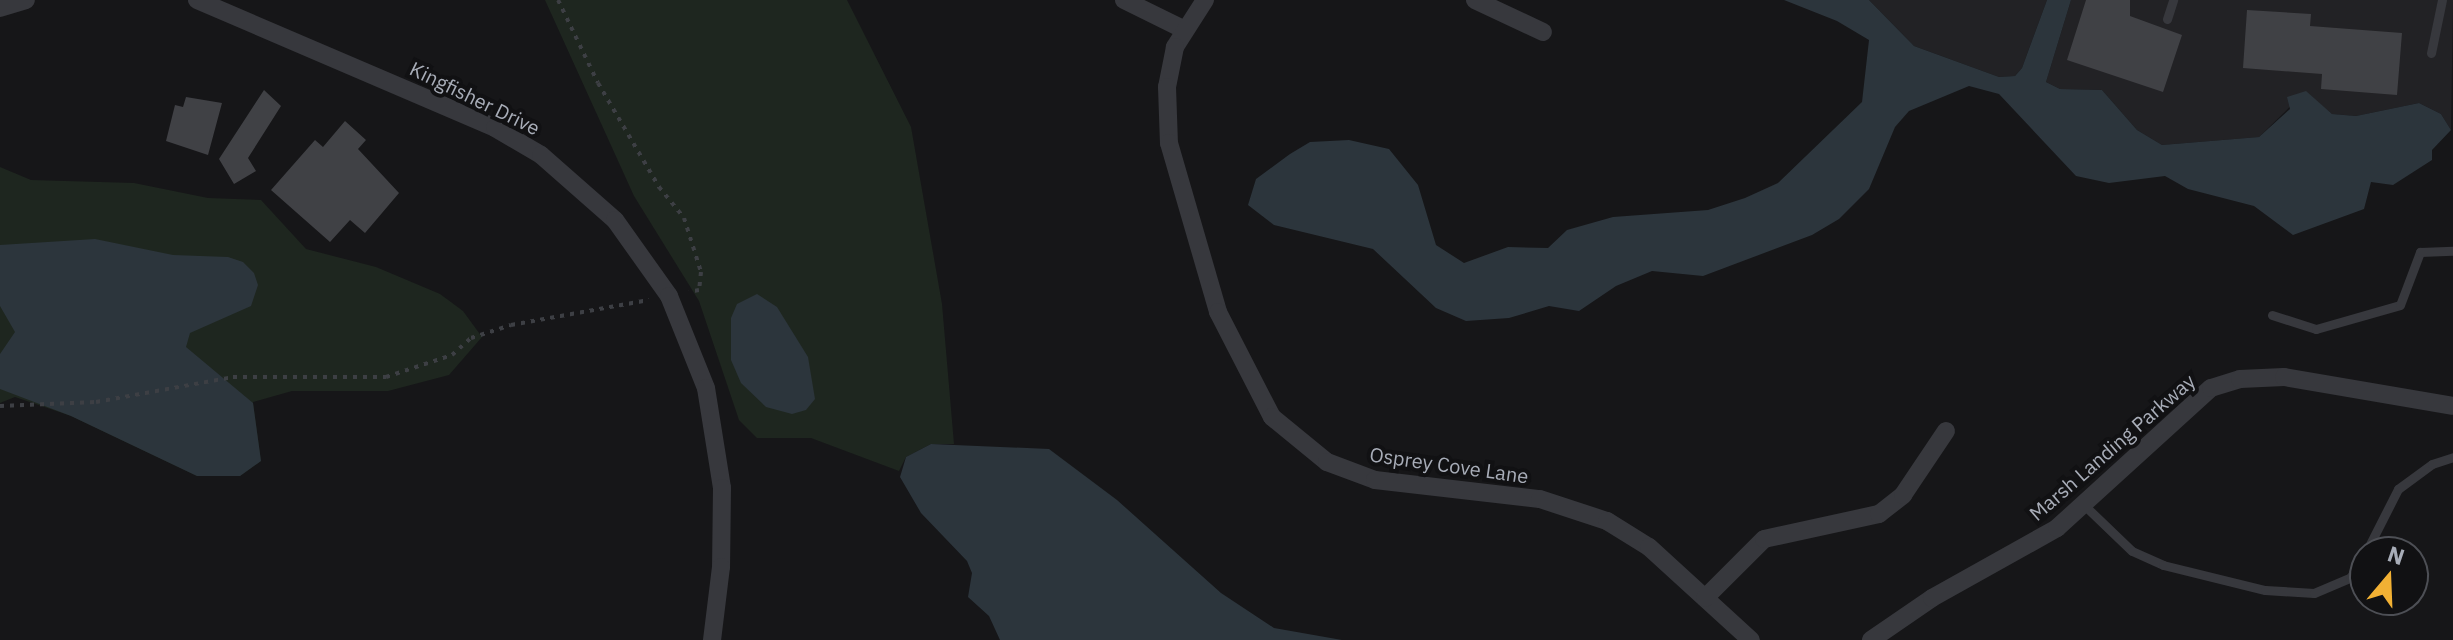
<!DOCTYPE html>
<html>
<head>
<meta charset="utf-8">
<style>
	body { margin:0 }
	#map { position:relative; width:2453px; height:640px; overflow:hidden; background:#161618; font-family:"IBM Plex Sans",sans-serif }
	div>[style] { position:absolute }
	.built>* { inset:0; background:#222225 }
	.green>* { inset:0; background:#1e261f }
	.water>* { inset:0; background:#2c353c }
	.building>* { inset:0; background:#404145 }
	.path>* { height:4px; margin-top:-2px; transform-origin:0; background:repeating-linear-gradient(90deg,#3d3f44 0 4px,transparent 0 10px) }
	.lane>* { height:9px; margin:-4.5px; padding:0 4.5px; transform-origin:4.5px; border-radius:4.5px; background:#37383d }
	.street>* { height:18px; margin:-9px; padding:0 9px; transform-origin:9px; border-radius:9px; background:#37383d }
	span { translate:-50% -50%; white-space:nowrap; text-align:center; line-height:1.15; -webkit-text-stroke:8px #111113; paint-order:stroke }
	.street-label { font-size:20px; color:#a8adb8 }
	.north { position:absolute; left:2349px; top:536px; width:80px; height:80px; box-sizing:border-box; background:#111113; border:2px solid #4d4f55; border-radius:50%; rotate:19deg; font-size:22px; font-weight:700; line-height:32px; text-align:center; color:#a8adb8 }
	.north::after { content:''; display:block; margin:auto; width:28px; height:36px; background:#f2b134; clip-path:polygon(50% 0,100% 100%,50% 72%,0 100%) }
</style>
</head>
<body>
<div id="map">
	<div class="built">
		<div style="clip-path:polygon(1869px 0,2047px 0,2022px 68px,2015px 76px,1999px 77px,1914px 46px)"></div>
		<div style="clip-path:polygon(2071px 0,2453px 0,2451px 130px,2441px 114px,2419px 103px,2356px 116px,2332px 114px,2305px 92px,2259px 137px,2162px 145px,2137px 130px,2102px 90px,2060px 89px,2046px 82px)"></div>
	</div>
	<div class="green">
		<div style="clip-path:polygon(545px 0,847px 0,911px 127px,942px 304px,954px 444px,931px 444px,906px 457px,899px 471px,811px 438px,757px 438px,739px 420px,699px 301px,634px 196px)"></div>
		<div style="clip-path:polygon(0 167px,31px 180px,134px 183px,208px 198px,261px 200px,306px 249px,376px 267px,440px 294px,463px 311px,482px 337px,449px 375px,388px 391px,292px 391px,253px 402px,261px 461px,240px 476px,197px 476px,71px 416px,15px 397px,0 403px)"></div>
	</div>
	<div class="water">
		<div style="clip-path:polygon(1784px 0,1869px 0,1914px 46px,1999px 77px,2015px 76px,2022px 68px,2047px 0,2071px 0,2046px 82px,2060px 89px,2102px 90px,2137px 130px,2162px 145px,2259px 137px,2290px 109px,2287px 97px,2306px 91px,2332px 114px,2356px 116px,2419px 103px,2441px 114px,2451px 130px,2432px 150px,2432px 160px,2393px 185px,2371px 182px,2364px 209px,2293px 235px,2254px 206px,2188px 189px,2165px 176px,2109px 183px,2076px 176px,1999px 94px,1969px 86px,1909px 111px,1895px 127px,1869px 189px,1839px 219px,1812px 235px,1703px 276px,1652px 271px,1616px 286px,1579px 311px,1549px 306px,1509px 318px,1466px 321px,1436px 308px,1373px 249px,1274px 225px,1248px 205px,1256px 179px,1290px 154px,1310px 142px,1349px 140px,1389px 149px,1418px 185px,1436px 245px,1464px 263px,1508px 247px,1548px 248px,1567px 230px,1613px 217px,1708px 210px,1745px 198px,1778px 183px,1862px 102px,1869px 40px,1837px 21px)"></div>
		<div style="clip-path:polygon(95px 239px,173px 255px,228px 257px,243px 262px,254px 273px,258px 285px,251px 306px,190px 333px,186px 347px,253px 403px,261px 461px,240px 476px,197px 476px,71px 416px,0 389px,0 354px,15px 332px,0 306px,0 245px)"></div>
		<div style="clip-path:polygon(757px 294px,777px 307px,808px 357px,815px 399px,806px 410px,792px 414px,766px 407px,741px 383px,731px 360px,731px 318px,737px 304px)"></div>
		<div style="clip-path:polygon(931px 444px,1049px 449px,1117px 500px,1221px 593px,1274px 628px,1342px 640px,1000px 640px,989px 616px,968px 597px,972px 573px,967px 561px,921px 513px,900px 477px,906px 457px)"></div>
	</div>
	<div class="building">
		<div style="clip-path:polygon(2086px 0,2130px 0,2130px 16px,2182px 35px,2163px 92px,2067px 60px)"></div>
		<div style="clip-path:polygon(2247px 10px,2311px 14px,2310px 26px,2402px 33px,2397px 95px,2321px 89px,2322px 74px,2243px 68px)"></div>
		<div style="clip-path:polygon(264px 90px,281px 106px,248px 158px,256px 171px,234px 184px,219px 159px)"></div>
		<div style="clip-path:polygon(186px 97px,222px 103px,208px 155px,166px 141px,175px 105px,183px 107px)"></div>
		<div style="clip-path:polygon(345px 121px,366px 140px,358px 149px,399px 193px,365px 233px,350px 220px,330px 242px,271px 190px,315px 140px,323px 147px)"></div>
	</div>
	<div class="path">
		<div style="left:558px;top:0;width:92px;rotate:64.3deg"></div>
		<div style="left:598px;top:83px;width:121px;rotate:59.6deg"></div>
		<div style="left:659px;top:187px;width:40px;rotate:51deg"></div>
		<div style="left:684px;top:218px;width:57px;rotate:72.5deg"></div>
		<div style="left:701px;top:272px;width:18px;rotate:96deg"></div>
		<div style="left:699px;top:290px;width:10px;rotate:169deg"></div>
		<div style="left:0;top:406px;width:96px;rotate:-2.4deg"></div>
		<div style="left:96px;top:402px;width:139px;rotate:-10.3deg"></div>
		<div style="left:233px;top:377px;width:153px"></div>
		<div style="left:386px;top:377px;width:70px;rotate:-18.4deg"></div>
		<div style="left:452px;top:355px;width:25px;rotate:-42deg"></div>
		<div style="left:471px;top:338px;width:42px;rotate:-18deg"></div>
		<div style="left:511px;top:325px;width:140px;rotate:-10.3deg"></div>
	</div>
	<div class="lane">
		<div style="left:2167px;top:19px;width:20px;rotate:-72deg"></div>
		<div style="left:2431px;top:53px;width:54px;rotate:-78.3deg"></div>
		<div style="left:2272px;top:315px;width:46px;rotate:17.7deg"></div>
		<div style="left:2316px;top:329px;width:87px;rotate:-15.9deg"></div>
		<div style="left:2400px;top:305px;width:57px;rotate:-69.3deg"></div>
		<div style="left:2420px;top:252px;width:33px;rotate:-2deg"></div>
		<div style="left:2084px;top:505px;width:66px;rotate:43.8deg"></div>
		<div style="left:2132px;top:551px;width:34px;rotate:24deg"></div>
		<div style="left:2163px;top:565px;width:105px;rotate:13.8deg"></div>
		<div style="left:2265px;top:590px;width:49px;rotate:3.5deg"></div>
		<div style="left:2314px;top:593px;width:39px;rotate:-23deg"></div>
		<div style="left:2350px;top:578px;width:29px;rotate:-59deg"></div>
		<div style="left:2366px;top:552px;width:71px;rotate:-63.1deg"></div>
		<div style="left:2398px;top:489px;width:42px;rotate:-36.3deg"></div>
		<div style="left:2432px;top:464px;width:22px;rotate:-18deg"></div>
	</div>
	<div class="street">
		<div style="left:197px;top:0;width:324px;rotate:23.2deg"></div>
		<div style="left:495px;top:128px;width:53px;rotate:30.4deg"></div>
		<div style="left:541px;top:155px;width:98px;rotate:41.3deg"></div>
		<div style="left:615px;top:220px;width:93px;rotate:54.6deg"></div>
		<div style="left:669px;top:296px;width:99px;rotate:68.1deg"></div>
		<div style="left:706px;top:388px;width:101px;rotate:80.9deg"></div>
		<div style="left:722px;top:488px;width:79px;rotate:90.7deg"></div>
		<div style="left:721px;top:567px;width:74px;rotate:97deg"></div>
		<div style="left:1124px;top:0;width:66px;rotate:26.2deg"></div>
		<div style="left:1205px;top:0;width:56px;rotate:122.6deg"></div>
		<div style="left:1175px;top:47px;width:41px;rotate:101.3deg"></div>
		<div style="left:1167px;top:87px;width:56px;rotate:88deg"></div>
		<div style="left:1169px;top:143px;width:176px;rotate:73.8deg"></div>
		<div style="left:1218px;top:312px;width:118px;rotate:62.8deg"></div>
		<div style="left:1272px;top:417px;width:71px;rotate:39.3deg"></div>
		<div style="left:1327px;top:462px;width:51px;rotate:20.6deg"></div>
		<div style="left:1375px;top:480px;width:166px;rotate:6.6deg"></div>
		<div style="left:1540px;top:499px;width:71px;rotate:18.2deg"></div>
		<div style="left:1607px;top:521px;width:49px;rotate:31.8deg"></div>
		<div style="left:1649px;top:547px;width:138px;rotate:42.4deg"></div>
		<div style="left:1475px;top:0;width:75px;rotate:25.2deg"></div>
		<div style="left:0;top:8px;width:27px;rotate:-17deg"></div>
		<div style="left:1705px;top:598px;width:83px;rotate:-45deg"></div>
		<div style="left:1764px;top:539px;width:118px;rotate:-12.3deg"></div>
		<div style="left:1879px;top:514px;width:31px;rotate:-38deg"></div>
		<div style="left:1903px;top:495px;width:77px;rotate:-56.1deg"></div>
		<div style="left:1871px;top:640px;width:74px;rotate:-34.5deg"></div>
		<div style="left:1932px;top:598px;width:143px;rotate:-29.2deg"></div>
		<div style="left:2057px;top:528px;width:208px;rotate:-42.3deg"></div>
		<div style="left:2211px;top:388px;width:30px;rotate:-17deg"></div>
		<div style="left:2240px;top:379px;width:44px;rotate:-2.6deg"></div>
		<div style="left:2284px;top:377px;width:171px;rotate:9.7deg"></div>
	</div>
	<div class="street-label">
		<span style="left:475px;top:98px;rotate:26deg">Kingfisher Drive</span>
		<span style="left:2112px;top:447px;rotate:-41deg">Marsh Landing Parkway</span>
		<span style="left:1449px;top:465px;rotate:8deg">Osprey Cove Lane</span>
	</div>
	<div class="north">N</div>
</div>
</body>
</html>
